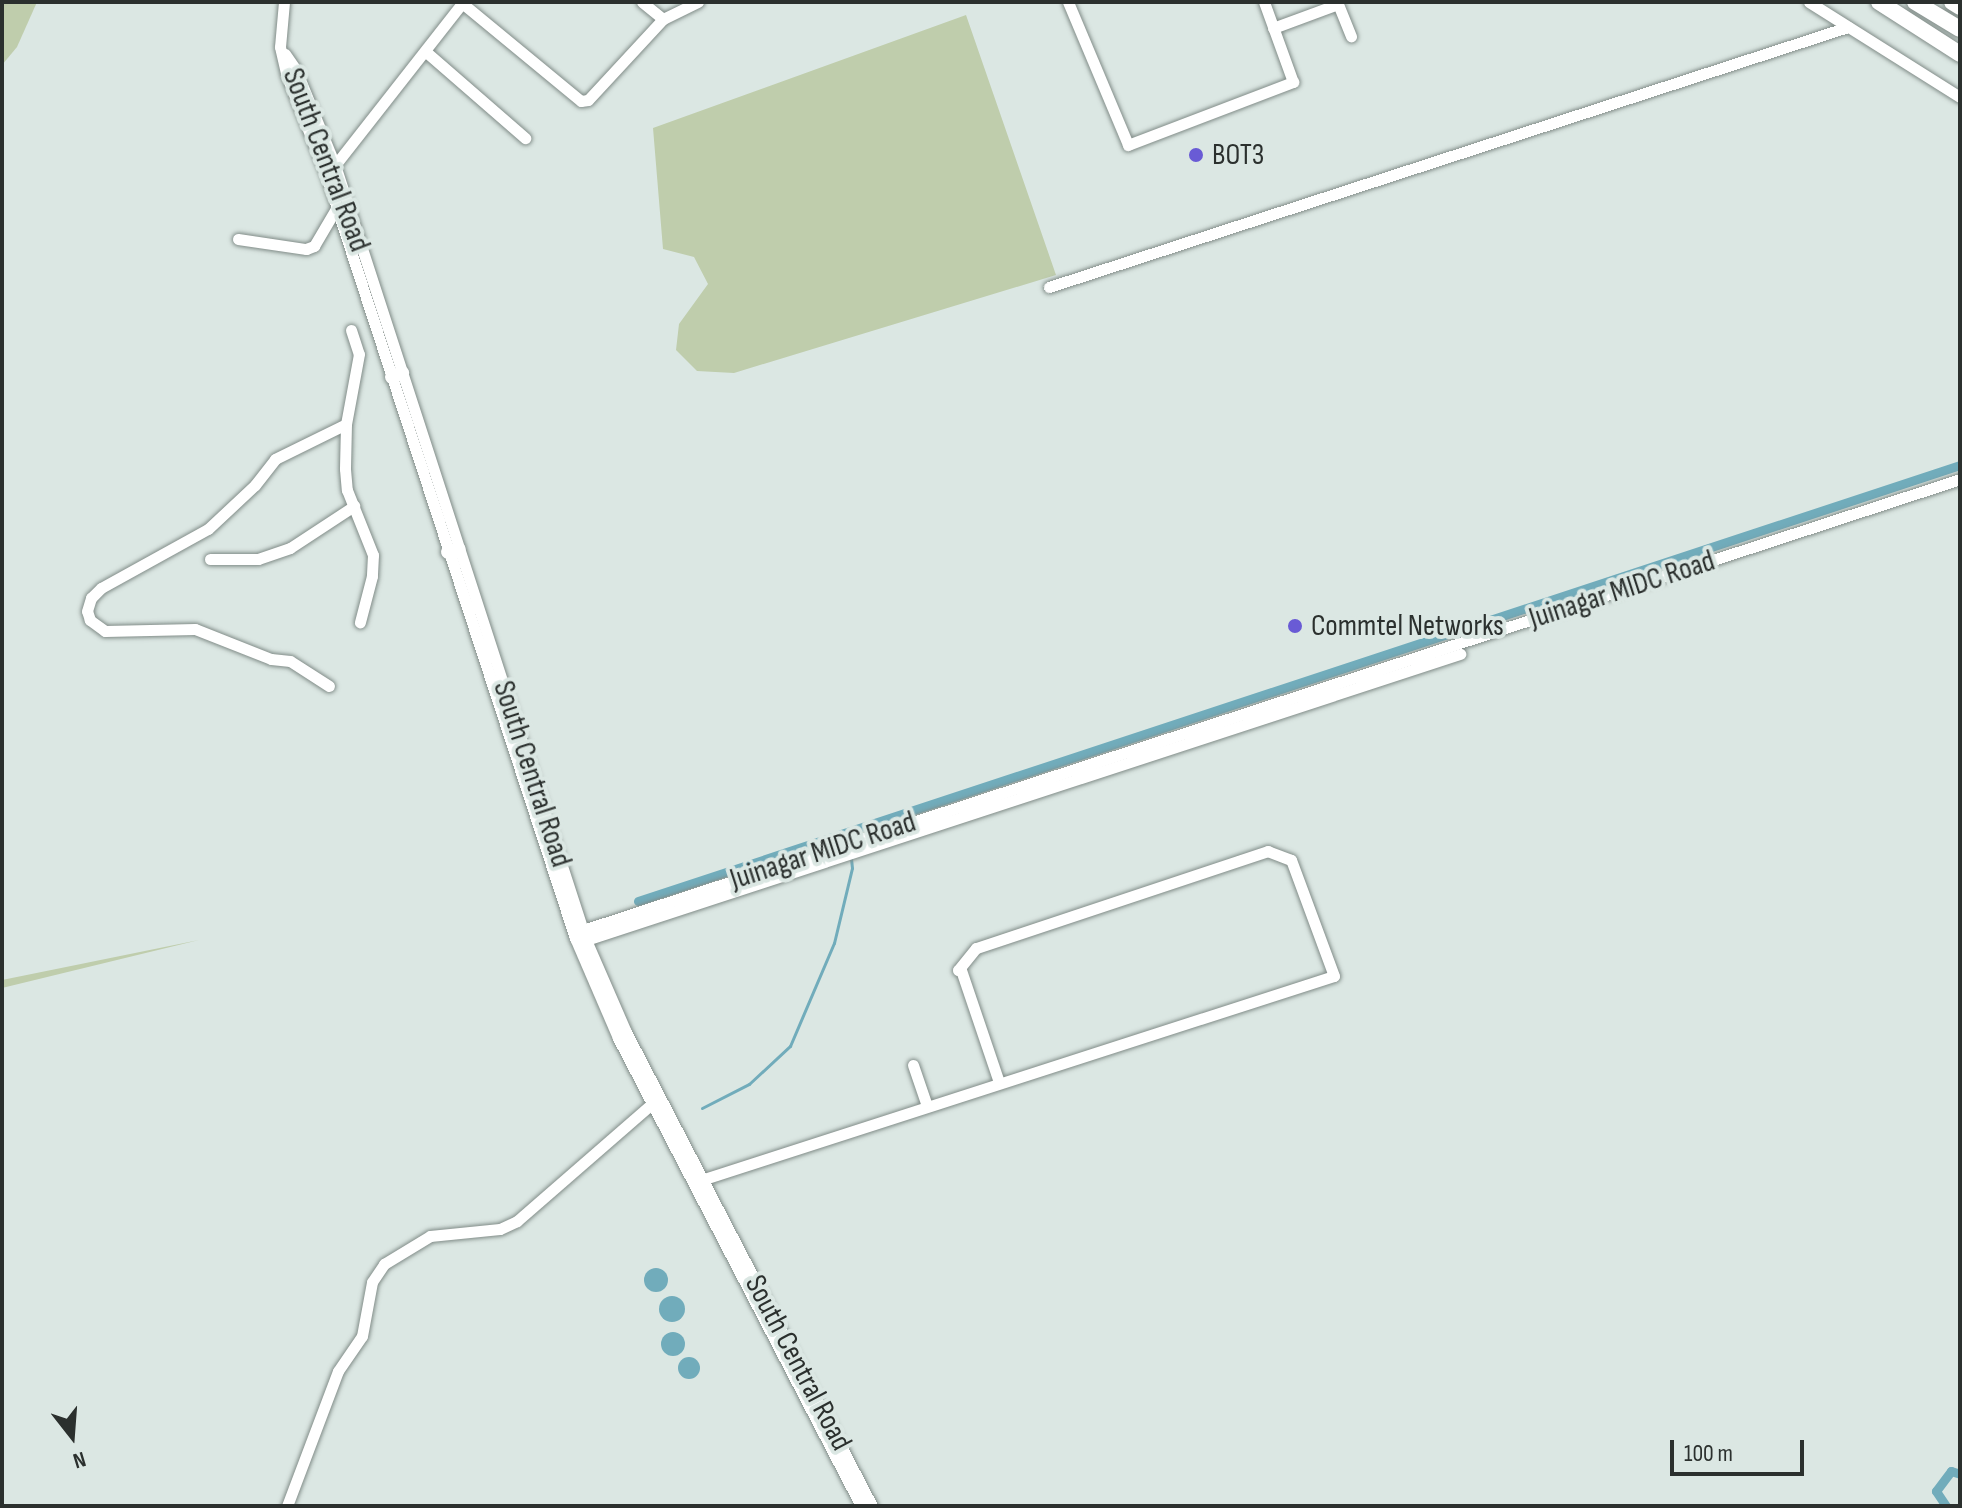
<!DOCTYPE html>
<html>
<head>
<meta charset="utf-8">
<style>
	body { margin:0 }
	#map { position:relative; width:1962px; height:1508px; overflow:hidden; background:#dbe7e3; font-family:"Sofia Sans Condensed",sans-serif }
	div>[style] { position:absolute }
	.green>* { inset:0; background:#bfcdac }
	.water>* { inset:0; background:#71acbb }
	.round { border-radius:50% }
	.stream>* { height:3px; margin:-1.5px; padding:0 1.5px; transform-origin:1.5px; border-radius:1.5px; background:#71acbb }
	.canal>* { height:9px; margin:-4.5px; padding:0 4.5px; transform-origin:4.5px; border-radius:4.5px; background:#71acbb }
	.roads { filter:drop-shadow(0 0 2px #818c88) drop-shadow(0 0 2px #818c88) }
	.minor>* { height:11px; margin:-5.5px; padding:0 5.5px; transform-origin:5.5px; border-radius:5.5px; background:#fff }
	.major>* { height:14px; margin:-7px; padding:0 7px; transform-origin:7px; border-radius:7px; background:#fff }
	.highway>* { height:16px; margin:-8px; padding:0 8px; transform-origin:8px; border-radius:8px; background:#fff }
	.dots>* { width:22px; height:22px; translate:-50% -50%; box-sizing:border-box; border:4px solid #dbe7e3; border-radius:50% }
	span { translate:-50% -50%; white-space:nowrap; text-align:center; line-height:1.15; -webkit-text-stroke:8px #dbe7e3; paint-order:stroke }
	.poi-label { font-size:30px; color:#2b302e }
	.left { translate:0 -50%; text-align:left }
	.street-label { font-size:30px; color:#2b302e }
	.frame { position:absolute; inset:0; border:4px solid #2b302e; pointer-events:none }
	.north { position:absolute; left:32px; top:1396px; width:80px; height:80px; -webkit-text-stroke:6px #dbe7e3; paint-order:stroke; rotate:163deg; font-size:22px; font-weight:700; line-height:32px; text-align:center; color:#2b302e }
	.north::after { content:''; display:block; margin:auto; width:28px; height:36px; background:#2b302e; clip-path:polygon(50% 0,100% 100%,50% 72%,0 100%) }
	.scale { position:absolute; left:1670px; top:1440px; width:134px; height:36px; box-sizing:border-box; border:4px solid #2b302e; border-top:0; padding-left:10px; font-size:24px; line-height:28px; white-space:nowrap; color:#2b302e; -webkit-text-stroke:6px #dbe7e3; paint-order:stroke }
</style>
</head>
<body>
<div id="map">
	<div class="green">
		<div style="clip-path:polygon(2px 2px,37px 2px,17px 47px,2px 65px)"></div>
		<div style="clip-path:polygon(966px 15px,1056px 275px,734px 373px,697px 371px,676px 350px,679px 324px,708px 284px,694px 257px,663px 249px,653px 128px)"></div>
		<div style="clip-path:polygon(199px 940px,2px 988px,2px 980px)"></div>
	</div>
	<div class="water">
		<div class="round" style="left:644px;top:1268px;width:24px;height:24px"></div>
		<div class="round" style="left:659px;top:1296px;width:26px;height:26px"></div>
		<div class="round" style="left:661px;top:1332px;width:24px;height:24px"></div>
		<div class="round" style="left:678px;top:1357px;width:22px;height:22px"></div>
	</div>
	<div class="stream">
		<div style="left:702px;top:1108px;width:53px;rotate:-27.1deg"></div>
		<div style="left:749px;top:1084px;width:56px;rotate:-42.8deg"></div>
		<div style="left:790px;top:1046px;width:112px;rotate:-66.9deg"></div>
		<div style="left:834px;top:943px;width:77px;rotate:-76.5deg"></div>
		<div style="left:852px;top:868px;width:10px;rotate:-96deg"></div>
	</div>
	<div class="canal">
		<div style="left:638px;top:901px;width:1392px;rotate:-18.25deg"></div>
		<div style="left:1946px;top:1506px;width:18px;rotate:-124deg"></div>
		<div style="left:1936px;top:1491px;width:25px;rotate:-53deg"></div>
		<div style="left:1951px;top:1471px;width:9px;rotate:18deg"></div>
	</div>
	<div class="roads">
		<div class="minor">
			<div style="left:284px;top:2px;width:45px;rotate:95.1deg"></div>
			<div style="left:280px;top:47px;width:28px;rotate:77deg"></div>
			<div style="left:286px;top:74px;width:109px;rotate:68.4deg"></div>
			<div style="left:326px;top:175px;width:803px;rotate:71.93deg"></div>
			<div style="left:575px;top:938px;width:109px;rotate:66.7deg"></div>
			<div style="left:618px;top:1038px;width:527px;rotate:62.56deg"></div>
			<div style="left:642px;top:2px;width:27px;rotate:39deg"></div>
			<div style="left:1068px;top:2px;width:155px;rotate:67.2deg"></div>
			<div style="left:1128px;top:145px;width:177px;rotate:-20.9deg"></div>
			<div style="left:1293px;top:82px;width:85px;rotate:-109.9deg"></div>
			<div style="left:1809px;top:2px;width:178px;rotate:32.2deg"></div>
			<div style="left:462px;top:3px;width:154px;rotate:39.5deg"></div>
			<div style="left:581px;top:101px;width:7px;rotate:-8deg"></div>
			<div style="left:588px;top:100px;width:110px;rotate:-47.2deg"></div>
			<div style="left:663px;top:19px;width:39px;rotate:-26deg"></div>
			<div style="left:1273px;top:28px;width:69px;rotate:-20.3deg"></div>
			<div style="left:1338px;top:4px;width:35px;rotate:68deg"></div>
			<div style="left:425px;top:51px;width:133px;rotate:41deg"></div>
			<div style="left:285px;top:54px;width:19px;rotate:55deg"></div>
			<div style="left:296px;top:70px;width:103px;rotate:67.7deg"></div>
			<div style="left:335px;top:165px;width:815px;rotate:72.05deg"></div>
			<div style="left:586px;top:940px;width:100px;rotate:66.5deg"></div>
			<div style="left:626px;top:1032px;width:534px;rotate:62.57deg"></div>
			<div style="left:332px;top:169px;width:212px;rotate:-51.9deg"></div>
			<div style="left:238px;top:239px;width:69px;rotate:8.4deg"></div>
			<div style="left:306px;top:249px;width:9px;rotate:-21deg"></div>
			<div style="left:314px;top:246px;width:45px;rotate:-59.5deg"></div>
			<div style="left:1049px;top:287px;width:840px;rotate:-18.03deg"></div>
			<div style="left:351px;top:330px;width:25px;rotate:72deg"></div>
			<div style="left:359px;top:354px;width:71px;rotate:100.5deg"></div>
			<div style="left:346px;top:424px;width:45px;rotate:91.3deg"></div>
			<div style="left:345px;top:469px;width:21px;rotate:85deg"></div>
			<div style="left:347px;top:490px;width:70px;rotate:68.2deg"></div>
			<div style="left:373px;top:555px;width:21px;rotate:93deg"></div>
			<div style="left:372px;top:576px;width:48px;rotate:104.6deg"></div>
			<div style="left:210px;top:559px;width:48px"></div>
			<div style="left:258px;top:559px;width:34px;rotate:-19deg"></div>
			<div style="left:290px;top:548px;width:77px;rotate:-33.3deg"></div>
			<div style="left:329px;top:686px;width:46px;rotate:-147.3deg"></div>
			<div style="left:290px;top:661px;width:19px;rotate:-174deg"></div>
			<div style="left:271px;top:659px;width:82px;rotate:-158.5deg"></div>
			<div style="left:195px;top:629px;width:90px;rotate:178.7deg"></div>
			<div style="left:105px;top:631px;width:19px;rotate:-144deg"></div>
			<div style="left:90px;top:620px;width:9px;rotate:-108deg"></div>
			<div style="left:87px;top:611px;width:14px;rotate:-73deg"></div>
			<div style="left:91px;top:598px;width:14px;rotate:-45deg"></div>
			<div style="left:101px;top:588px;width:122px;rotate:-28.9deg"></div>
			<div style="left:208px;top:529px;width:64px;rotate:-43.1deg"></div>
			<div style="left:255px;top:485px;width:33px;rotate:-52deg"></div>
			<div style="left:275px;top:459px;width:79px;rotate:-26.2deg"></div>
			<div style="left:578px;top:934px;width:6px;rotate:-39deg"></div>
			<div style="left:583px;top:930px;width:1449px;rotate:-18.13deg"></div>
			<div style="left:579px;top:939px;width:7px;rotate:8deg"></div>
			<div style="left:586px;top:940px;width:920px;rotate:-18.12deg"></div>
			<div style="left:913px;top:1065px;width:43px;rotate:71.1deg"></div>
			<div style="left:698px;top:1181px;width:668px;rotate:-17.87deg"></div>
			<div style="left:1334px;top:976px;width:124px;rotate:-110.3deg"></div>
			<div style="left:1291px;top:860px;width:25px;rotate:-159deg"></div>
			<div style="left:1268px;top:851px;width:308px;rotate:161.6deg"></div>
			<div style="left:976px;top:948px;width:28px;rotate:129deg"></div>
			<div style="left:958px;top:970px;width:3px"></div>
			<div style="left:961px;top:970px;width:118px;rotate:71.3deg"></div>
			<div style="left:287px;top:1506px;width:144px;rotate:-69.3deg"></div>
			<div style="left:338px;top:1371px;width:42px;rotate:-55.6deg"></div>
			<div style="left:362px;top:1336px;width:55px;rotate:-79.5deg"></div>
			<div style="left:372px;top:1282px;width:22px;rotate:-56deg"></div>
			<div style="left:384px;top:1264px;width:54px;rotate:-31.3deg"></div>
			<div style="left:430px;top:1236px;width:70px;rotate:-5.7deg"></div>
			<div style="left:500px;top:1229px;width:19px;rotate:-25deg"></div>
			<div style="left:517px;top:1221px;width:184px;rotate:-41deg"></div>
		</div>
		<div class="major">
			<div style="left:392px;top:377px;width:11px;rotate:-22deg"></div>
			<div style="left:448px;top:552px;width:11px;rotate:-15deg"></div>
		</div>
		<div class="highway">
			<div style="left:1879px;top:2px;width:96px;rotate:32.7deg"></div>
			<div style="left:1915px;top:2px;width:52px;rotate:31deg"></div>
			<div style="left:1952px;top:2px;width:9px;rotate:32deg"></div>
		</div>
	</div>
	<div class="dots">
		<div style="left:1196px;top:155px;background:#695bd5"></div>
		<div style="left:1295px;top:626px;background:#695bd5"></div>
	</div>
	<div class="poi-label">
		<span class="left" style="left:1212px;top:155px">BOT3</span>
		<span class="left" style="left:1311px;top:626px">Commtel Networks</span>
	</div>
	<div class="street-label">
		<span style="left:326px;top:160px;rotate:69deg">South Central Road</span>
		<span style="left:1622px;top:590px;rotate:-18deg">Juinagar MIDC Road</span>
		<span style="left:532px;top:774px;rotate:72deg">South Central Road</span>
		<span style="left:823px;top:851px;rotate:-18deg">Juinagar MIDC Road</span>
		<span style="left:798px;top:1363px;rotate:62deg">South Central Road</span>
	</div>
	<div class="frame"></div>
	<div class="north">N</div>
	<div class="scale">100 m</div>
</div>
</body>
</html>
